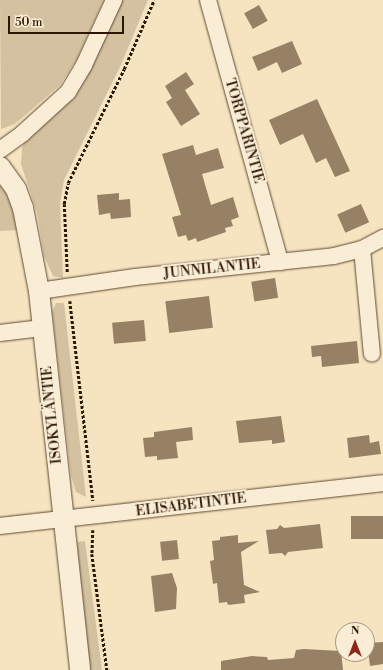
<!DOCTYPE html>
<html>
<head>
<meta charset="utf-8">
<style>
	body { margin:0 }
	#map { position:relative; width:383px; height:670px; overflow:hidden; background:#f6e4c0; font-family:"Libre Bodoni",serif }
	div>[style] { position:absolute }
	.green>* { inset:0; background:#d4c1a0 }
	.building>* { inset:0; background:#968164; transform-origin:0 0 }
	.path>* { height:2.5px; margin-top:-1.25px; transform-origin:0; background:repeating-linear-gradient(90deg,#2e1501 0 3px,transparent 0 5px) }
	.roads { filter:drop-shadow(0 0 1px #604931) drop-shadow(0 0 1px #604931) }
	.minor>* { height:16px; margin:-8px; padding:0 8px; transform-origin:8px; border-radius:8px; background:#f9edd6 }
	.tertiary>* { height:20px; margin:-10px; padding:0 10px; transform-origin:10px; border-radius:10px; background:#f9edd6 }
	span { translate:-50% -50%; white-space:nowrap; text-align:center; line-height:1.15; -webkit-text-stroke:4px #f9edd6; paint-order:stroke }
	.street-label { font-size:14px; color:#2e1501 }
	.north { position:absolute; left:335px; top:622px; width:40px; height:40px; box-sizing:border-box; background:#f9edd6; border:1px solid #a89781; border-radius:50%; rotate:0deg; font-size:11px; font-weight:700; line-height:16px; text-align:center; color:#2e1501 }
	.north::after { content:''; display:block; margin:auto; width:14px; height:18px; background:#8f2418; clip-path:polygon(50% 0,100% 100%,50% 72%,0 100%) }
	.scale { position:absolute; left:8px; top:16px; width:116px; height:18px; box-sizing:border-box; border:2px solid #2e1501; border-top:0; padding-left:5px; font-size:12px; line-height:14px; white-space:nowrap; color:#2e1501; -webkit-text-stroke:3px #f9edd6; paint-order:stroke }
</style>
</head>
<body>
<div id="map">
	<div class="green">
		<div style="clip-path:polygon(0 0,104px 0,77px 59px,60px 85px,15px 124px,1px 129px)"></div>
		<div style="clip-path:polygon(120px 0,148px 0,120px 67px,64px 180px,60px 204px,63px 278px,53px 276px,44px 256px,37px 213px,21px 164px,22px 148px,27px 137px,54px 113px)"></div>
		<div style="clip-path:polygon(0 184px,3px 187px,23px 230px,0 231px)"></div>
		<div style="clip-path:polygon(56px 303px,64px 303px,86px 497px,76px 492px,71px 476px,52px 312px)"></div>
		<div style="clip-path:polygon(85px 541px,102px 670px,90px 670px,77px 542px)"></div>
	</div>
	<div class="building">
		<div style="left:259px;top:5px;width:18px;height:17px;rotate:61deg"></div>
		<div style="clip-path:polygon(292px 41px,302px 64px,282px 73px,277px 62px,258px 71px,252px 57px)"></div>
		<div style="clip-path:polygon(186px 72px,194px 84px,185px 90px,200px 114px,181px 126px,166px 102px,172px 98px,165px 86px)"></div>
		<div style="clip-path:polygon(317px 99px,350px 171px,335px 177px,326px 158px,316px 163px,303px 134px,280px 145px,269px 120px)"></div>
		<div style="clip-path:polygon(193px 145px,196px 155px,218px 148px,224px 168px,202px 174px,211px 205px,233px 197px,239px 217px,231px 220px,233px 226px,225px 228px,226px 232px,197px 242px,196px 238px,188px 241px,186px 235px,178px 237px,172px 217px,181px 215px,162px 154px)"></div>
		<div style="clip-path:polygon(119px 193px,119px 200px,130px 199px,131px 217px,111px 219px,110px 213px,99px 215px,97px 195px)"></div>
		<div style="left:361px;top:204px;width:20px;height:26px;rotate:66deg"></div>
		<div style="left:275px;top:278px;width:20px;height:24px;rotate:81deg"></div>
		<div style="left:209px;top:296px;width:32px;height:44px;rotate:83deg"></div>
		<div style="left:144px;top:320px;width:21px;height:32px;rotate:85deg"></div>
		<div style="clip-path:polygon(357px 341px,359px 363px,322px 367px,321px 356px,312px 357px,311px 346px)"></div>
		<div style="clip-path:polygon(281px 416px,285px 442px,272px 444px,272px 440px,239px 443px,236px 421px)"></div>
		<div style="clip-path:polygon(192px 427px,193px 440px,176px 442px,178px 458px,157px 460px,157px 456px,145px 457px,143px 438px,154px 437px,154px 432px)"></div>
		<div style="clip-path:polygon(369px 435px,370px 443px,379px 441px,381px 454px,349px 458px,347px 438px)"></div>
		<div style="left:383px;top:516px;width:23px;height:32px;rotate:90deg"></div>
		<div style="clip-path:polygon(320px 524px,323px 548px,288px 552px,285px 556px,282px 553px,269px 554px,266px 530px,277px 529px,280px 525px,284px 528px)"></div>
		<div style="clip-path:polygon(238px 535px,238px 543px,259px 541px,241px 552px,244px 585px,260px 592px,244px 595px,245px 603px,228px 605px,227px 602px,219px 603px,217px 583px,213px 584px,210px 561px,214px 560px,212px 541px,220px 540px,220px 537px)"></div>
		<div style="left:177px;top:540px;width:19px;height:17px;rotate:84deg"></div>
		<div style="clip-path:polygon(172px 573px,177px 588px,176px 609px,155px 612px,151px 576px)"></div>
		<div style="clip-path:polygon(383px 642px,383px 664px,370px 666px,367px 643px)"></div>
		<div style="clip-path:polygon(304px 649px,341px 651px,343px 670px,221px 670px,221px 661px,252px 656px,267px 657px,268px 660px,294px 658px,296px 650px)"></div>
	</div>
	<div class="path">
		<div style="left:67px;top:272px;width:68px;rotate:-92.5deg"></div>
		<div style="left:64px;top:204px;width:21px;rotate:-79deg"></div>
		<div style="left:68px;top:183px;width:127px;rotate:-63.8deg"></div>
		<div style="left:124px;top:69px;width:75px;rotate:-66.5deg"></div>
		<div style="left:70px;top:301px;width:201px;rotate:83.4deg"></div>
		<div style="left:93px;top:530px;width:24px;rotate:92deg"></div>
		<div style="left:92px;top:554px;width:117px;rotate:82.6deg"></div>
	</div>
	<div class="roads">
		<div class="minor">
			<div style="left:208px;top:0;width:272px;rotate:74.6deg"></div>
			<div style="left:0;top:150px;width:29px;rotate:-36deg"></div>
			<div style="left:23px;top:133px;width:61px;rotate:-42.3deg"></div>
			<div style="left:68px;top:92px;width:31px;rotate:-59deg"></div>
			<div style="left:84px;top:65px;width:72px;rotate:-65.2deg"></div>
			<div style="left:362px;top:249px;width:105px;rotate:84.6deg"></div>
			<div style="left:39px;top:291px;width:97px;rotate:-8.3deg"></div>
			<div style="left:135px;top:277px;width:200px;rotate:-6deg"></div>
			<div style="left:334px;top:256px;width:29px;rotate:-14deg"></div>
			<div style="left:362px;top:249px;width:24px;rotate:-28deg"></div>
			<div style="left:0;top:333px;width:42px;rotate:-6.8deg"></div>
			<div style="left:0;top:526px;width:385px;rotate:-6.4deg"></div>
		</div>
		<div class="tertiary">
			<div style="left:0;top:167px;width:27px;rotate:54deg"></div>
			<div style="left:16px;top:189px;width:20px;rotate:70deg"></div>
			<div style="left:23px;top:208px;width:85px;rotate:79.1deg"></div>
			<div style="left:39px;top:291px;width:381px;rotate:83.8deg"></div>
		</div>
	</div>
	<div class="street-label">
		<span style="left:244px;top:131px;rotate:74deg">TORPPARINTIE</span>
		<span style="left:212px;top:269px;rotate:-6deg">JUNNILANTIE</span>
		<span style="left:52px;top:415px;rotate:-96deg">ISOKYLÄNTIE</span>
		<span style="left:191px;top:505px;rotate:-7deg">ELISABETINTIE</span>
	</div>
	<div class="north">N</div>
	<div class="scale">50 m</div>
</div>
</body>
</html>
